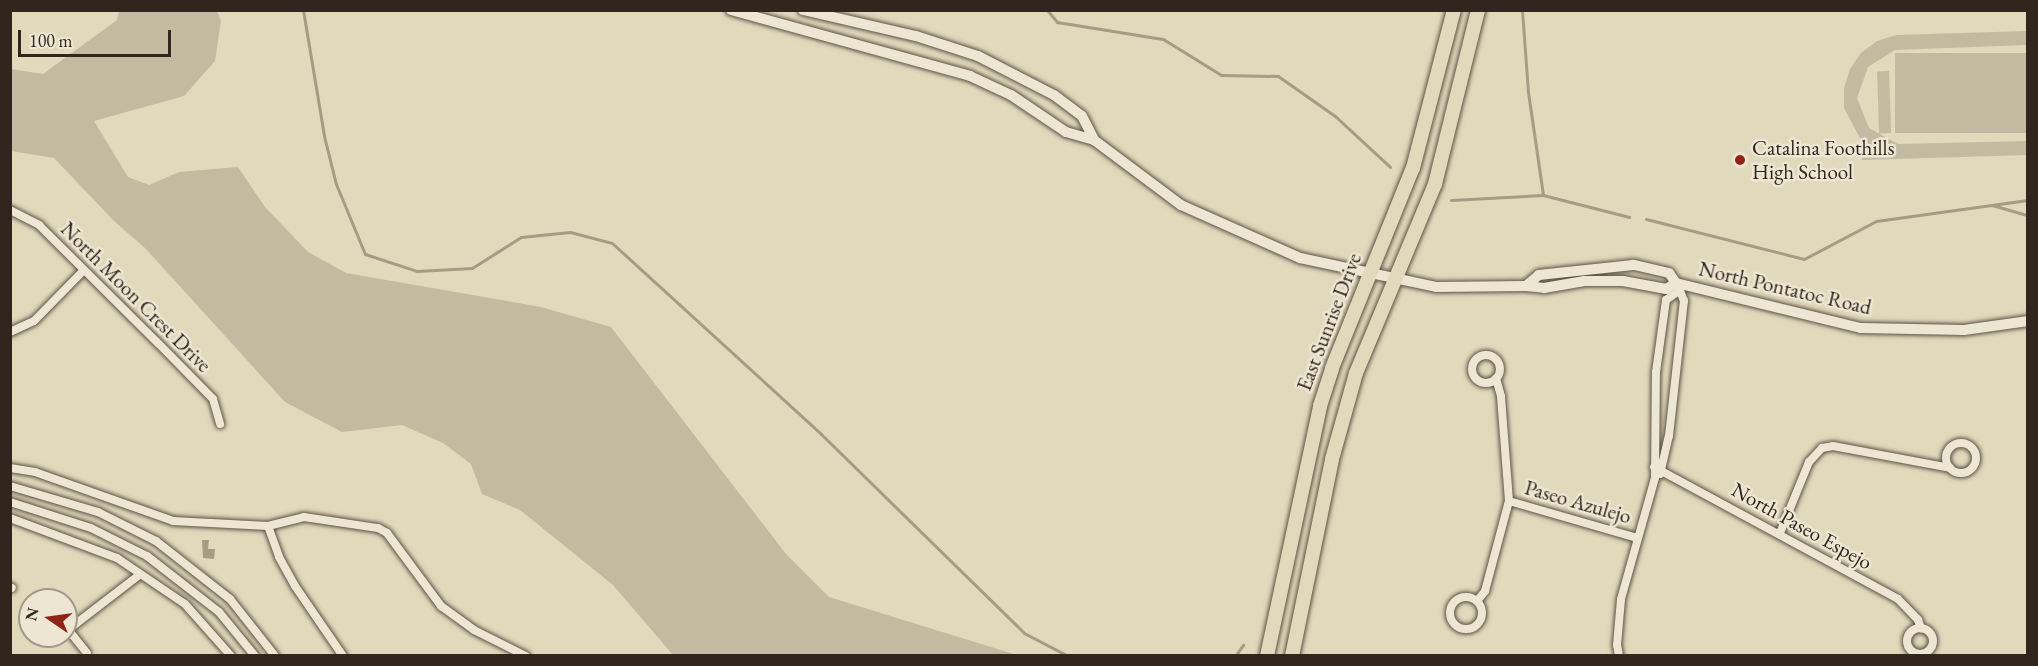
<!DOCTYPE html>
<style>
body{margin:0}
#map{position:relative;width:2038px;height:666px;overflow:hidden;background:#e1d9bc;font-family:"EB Garamond",serif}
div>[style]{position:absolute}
.green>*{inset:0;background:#c3bba1;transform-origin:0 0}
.water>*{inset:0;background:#a59c86}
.stream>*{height:3px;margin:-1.5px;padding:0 1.5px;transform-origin:1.5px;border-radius:1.5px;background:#a59c86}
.roads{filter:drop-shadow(0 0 2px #5d5345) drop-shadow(0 0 2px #5d5345)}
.minor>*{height:8px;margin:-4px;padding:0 4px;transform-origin:4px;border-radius:4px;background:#ece6d3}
.minor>.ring{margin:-4px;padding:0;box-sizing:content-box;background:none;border:8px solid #ece6d3;border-radius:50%}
.tertiary>*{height:10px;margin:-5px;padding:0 5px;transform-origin:5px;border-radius:5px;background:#ece6d3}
.primary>*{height:14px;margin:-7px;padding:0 7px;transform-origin:7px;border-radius:7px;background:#e1d9bc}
.dots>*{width:16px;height:16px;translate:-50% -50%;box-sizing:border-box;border:3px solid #ece6d3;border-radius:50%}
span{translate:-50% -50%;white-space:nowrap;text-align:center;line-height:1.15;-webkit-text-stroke:5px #ece6d3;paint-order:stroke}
.poi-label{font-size:21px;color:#31261d}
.left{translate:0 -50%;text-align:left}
.street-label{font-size:21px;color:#31261d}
.frame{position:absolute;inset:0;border:12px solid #31261d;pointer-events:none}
.north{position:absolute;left:18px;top:588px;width:60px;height:60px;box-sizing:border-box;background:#ece6d3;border:2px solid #a1998a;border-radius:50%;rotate:283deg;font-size:16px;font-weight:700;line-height:24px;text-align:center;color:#31261d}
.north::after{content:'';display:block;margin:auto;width:21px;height:27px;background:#8f2418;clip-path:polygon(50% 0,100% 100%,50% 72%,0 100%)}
.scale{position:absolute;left:18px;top:30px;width:153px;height:27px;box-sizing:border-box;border:3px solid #31261d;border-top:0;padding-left:8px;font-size:18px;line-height:21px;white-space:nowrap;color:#31261d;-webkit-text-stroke:4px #ece6d3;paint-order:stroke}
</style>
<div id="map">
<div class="green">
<div style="clip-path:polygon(119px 11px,217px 11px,221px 21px,215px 61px,184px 96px,94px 121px,128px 177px,149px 185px,179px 172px,238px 167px,265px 207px,308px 252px,346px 273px,541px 307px,611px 327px,786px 554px,829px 597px,1017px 655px,673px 655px,613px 585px,520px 510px,482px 494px,471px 464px,443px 443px,402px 425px,342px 432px,285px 402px,145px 248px,114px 221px,54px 158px,11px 151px,11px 69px,43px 74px,117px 20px)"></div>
<div style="clip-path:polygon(2027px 31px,2027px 45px,1895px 50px,1868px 67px,1857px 98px,1869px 128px,1898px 144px,2027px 141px,2027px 155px,1862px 160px,1861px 140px,1844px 108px,1844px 88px,1850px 69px,1861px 53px,1877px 41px,1896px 35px)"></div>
<div style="left:2027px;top:53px;width:80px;height:132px;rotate:90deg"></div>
<div style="left:1889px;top:71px;width:62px;height:12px;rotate:88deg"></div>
</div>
<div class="water">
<div style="clip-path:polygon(202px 540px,209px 540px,208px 549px,215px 549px,214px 559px,203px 558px)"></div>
</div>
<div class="stream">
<div style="left:47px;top:10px;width:9px"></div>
<div style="left:303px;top:10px;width:128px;rotate:80.5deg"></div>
<div style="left:324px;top:136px;width:49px;rotate:76deg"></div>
<div style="left:336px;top:184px;width:76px;rotate:67.5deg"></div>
<div style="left:365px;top:254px;width:55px;rotate:18.1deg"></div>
<div style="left:417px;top:271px;width:55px;rotate:-3.1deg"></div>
<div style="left:472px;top:268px;width:58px;rotate:-32.3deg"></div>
<div style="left:521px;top:237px;width:49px;rotate:-5.8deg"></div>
<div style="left:570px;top:232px;width:43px;rotate:14.7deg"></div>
<div style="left:612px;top:243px;width:283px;rotate:42.4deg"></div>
<div style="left:821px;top:434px;width:284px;rotate:44.4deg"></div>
<div style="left:1024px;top:633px;width:50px;rotate:27.6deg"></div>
<div style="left:1047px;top:10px;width:16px;rotate:50deg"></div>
<div style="left:1057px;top:22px;width:107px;rotate:9.1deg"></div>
<div style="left:1163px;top:39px;width:68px;rotate:31.8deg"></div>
<div style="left:1221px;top:75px;width:57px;rotate:1deg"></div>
<div style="left:1278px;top:76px;width:70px;rotate:35.1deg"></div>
<div style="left:1335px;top:116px;width:75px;rotate:42.8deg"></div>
<div style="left:1522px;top:10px;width:82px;rotate:85.8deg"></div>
<div style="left:1528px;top:92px;width:104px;rotate:81.7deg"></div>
<div style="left:1451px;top:200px;width:92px;rotate:-3.1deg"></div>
<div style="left:1543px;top:195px;width:89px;rotate:14.3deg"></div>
<div style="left:1992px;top:205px;width:37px;rotate:16deg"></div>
<div style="left:1646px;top:219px;width:163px;rotate:14.2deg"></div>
<div style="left:1804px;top:259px;width:81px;rotate:-27.8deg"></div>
<div style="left:1876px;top:221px;width:153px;rotate:-7.9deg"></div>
<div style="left:1235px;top:656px;width:14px;rotate:-54deg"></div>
</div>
<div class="roads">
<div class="minor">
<div style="left:10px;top:210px;width:33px;rotate:27deg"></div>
<div style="left:39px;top:225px;width:169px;rotate:44.8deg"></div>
<div style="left:159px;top:344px;width:77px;rotate:45.5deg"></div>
<div style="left:213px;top:399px;width:26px;rotate:74deg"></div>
<div style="left:10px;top:332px;width:26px;rotate:-25deg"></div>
<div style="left:34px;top:321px;width:69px;rotate:-45.6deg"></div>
<div class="ring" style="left:1472px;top:355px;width:20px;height:20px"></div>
<div class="ring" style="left:1946px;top:443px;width:22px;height:22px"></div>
<div style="left:1654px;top:467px;width:277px;rotate:28.4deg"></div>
<div style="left:1898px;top:599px;width:29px;rotate:46deg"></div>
<div style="left:1918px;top:620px;width:9px;rotate:69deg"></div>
<div style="left:10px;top:468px;width:25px;rotate:9deg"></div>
<div style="left:35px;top:472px;width:146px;rotate:19.5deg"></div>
<div style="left:173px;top:521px;width:95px;rotate:3deg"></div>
<div style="left:268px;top:526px;width:37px;rotate:-14deg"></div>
<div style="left:304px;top:517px;width:75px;rotate:8.5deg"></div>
<div style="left:378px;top:528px;width:10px;rotate:29deg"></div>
<div style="left:387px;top:533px;width:91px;rotate:53.5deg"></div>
<div style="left:441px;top:606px;width:41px;rotate:36deg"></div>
<div style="left:474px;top:630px;width:58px;rotate:26.6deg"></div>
<div style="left:1660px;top:474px;width:39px;rotate:-77deg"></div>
<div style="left:1669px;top:436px;width:136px;rotate:-83.7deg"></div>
<div style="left:1684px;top:301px;width:14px;rotate:-111deg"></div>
<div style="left:10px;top:486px;width:92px;rotate:16.5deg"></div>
<div style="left:98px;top:512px;width:65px;rotate:26.6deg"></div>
<div style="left:156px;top:541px;width:94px;rotate:38.1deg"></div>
<div style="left:230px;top:599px;width:73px;rotate:51.7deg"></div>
<div style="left:1509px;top:501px;width:133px;rotate:16.1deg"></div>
<div style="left:10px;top:502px;width:85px;rotate:17.8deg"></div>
<div style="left:91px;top:528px;width:63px;rotate:26.6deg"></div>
<div style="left:147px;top:556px;width:91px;rotate:37.9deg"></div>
<div style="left:219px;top:612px;width:57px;rotate:50.7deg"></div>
<div style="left:10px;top:518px;width:114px;rotate:20.5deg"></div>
<div style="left:117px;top:558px;width:82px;rotate:34.1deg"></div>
<div style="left:185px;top:604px;width:69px;rotate:48.5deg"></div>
<div style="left:268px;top:526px;width:33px;rotate:70deg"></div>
<div style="left:279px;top:557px;width:33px;rotate:61deg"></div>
<div style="left:295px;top:586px;width:85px;rotate:55.6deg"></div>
<div style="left:1780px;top:533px;width:77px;rotate:-67.8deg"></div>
<div style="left:1809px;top:462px;width:19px;rotate:-47deg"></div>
<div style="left:1822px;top:448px;width:11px;rotate:-10deg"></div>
<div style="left:1833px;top:446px;width:119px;rotate:10.6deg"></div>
<div style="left:10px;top:587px;width:2px;rotate:27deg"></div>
<div class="ring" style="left:1450px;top:597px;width:24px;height:24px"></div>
<div style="left:1477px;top:601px;width:13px;rotate:-51deg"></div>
<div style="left:1485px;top:591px;width:93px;rotate:-75.1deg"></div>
<div style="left:1509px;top:501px;width:105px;rotate:-94.4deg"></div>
<div style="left:1501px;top:396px;width:18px;rotate:-106deg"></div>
<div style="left:66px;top:627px;width:33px;rotate:51deg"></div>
<div class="ring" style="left:1907px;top:628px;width:18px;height:18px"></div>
<div style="left:69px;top:629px;width:88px;rotate:-37.6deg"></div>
<div style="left:1619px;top:656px;width:11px;rotate:-100deg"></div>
<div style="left:1617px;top:645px;width:46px;rotate:-85deg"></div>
<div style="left:1621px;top:599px;width:126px;rotate:-74.3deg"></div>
<div style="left:1655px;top:478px;width:106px;rotate:-89.5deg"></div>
<div style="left:1656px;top:372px;width:73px;rotate:-82.1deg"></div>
<div style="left:1666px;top:300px;width:16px;rotate:-35deg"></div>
</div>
<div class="tertiary">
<div style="left:731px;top:10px;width:248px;rotate:15.4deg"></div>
<div style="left:970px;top:76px;width:45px;rotate:24.9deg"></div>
<div style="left:1011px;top:95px;width:66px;rotate:33.9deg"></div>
<div style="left:1066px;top:132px;width:29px;rotate:16deg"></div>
<div style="left:1094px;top:140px;width:109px;rotate:36.8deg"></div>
<div style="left:1181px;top:205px;width:130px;rotate:24deg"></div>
<div style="left:1300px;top:258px;width:139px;rotate:12deg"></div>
<div style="left:1436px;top:287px;width:90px;rotate:-0.6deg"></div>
<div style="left:803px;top:10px;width:116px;rotate:13deg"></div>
<div style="left:916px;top:36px;width:65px;rotate:17.9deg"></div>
<div style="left:978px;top:56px;width:85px;rotate:27.2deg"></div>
<div style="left:1054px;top:95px;width:35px;rotate:37deg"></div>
<div style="left:1082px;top:116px;width:27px;rotate:63deg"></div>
<div style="left:1676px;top:283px;width:12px;rotate:-125deg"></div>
<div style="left:1669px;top:273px;width:37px;rotate:-167deg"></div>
<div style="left:1633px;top:265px;width:95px;rotate:173.9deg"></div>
<div style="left:1539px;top:275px;width:17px;rotate:140deg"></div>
<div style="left:1526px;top:286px;width:18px;rotate:6deg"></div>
<div style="left:1544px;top:288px;width:41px;rotate:-9.9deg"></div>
<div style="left:1584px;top:281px;width:39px"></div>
<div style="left:1623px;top:281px;width:44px;rotate:10.5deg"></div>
<div style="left:1666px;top:289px;width:12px;rotate:-31deg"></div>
<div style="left:1676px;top:283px;width:190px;rotate:13.7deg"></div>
<div style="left:1861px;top:328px;width:103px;rotate:1.1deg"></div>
<div style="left:1964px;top:330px;width:65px;rotate:-8deg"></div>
</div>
<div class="primary">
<div style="left:1267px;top:656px;width:256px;rotate:-78deg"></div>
<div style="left:1320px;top:406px;width:40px;rotate:-72deg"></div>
<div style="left:1332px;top:368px;width:216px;rotate:-68deg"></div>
<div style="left:1413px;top:168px;width:163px;rotate:-75.5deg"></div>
<div style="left:1292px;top:656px;width:201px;rotate:-78.5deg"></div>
<div style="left:1332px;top:459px;width:89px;rotate:-74.4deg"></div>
<div style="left:1356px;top:373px;width:205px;rotate:-67.3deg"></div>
<div style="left:1435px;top:184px;width:179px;rotate:-76.1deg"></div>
</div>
</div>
<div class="dots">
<div style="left:1740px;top:160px;background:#8f2418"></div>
</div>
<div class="poi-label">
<span class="left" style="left:1752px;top:160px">Catalina Foothills<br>High School</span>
</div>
<div class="street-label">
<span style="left:1785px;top:288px;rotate:13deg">North Pontatoc Road</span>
<span style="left:136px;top:297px;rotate:45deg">North Moon Crest Drive</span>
<span style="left:1329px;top:322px;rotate:-69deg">East Sunrise Drive</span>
<span style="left:1578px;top:502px;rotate:16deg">Paseo Azulejo</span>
<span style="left:1802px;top:526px;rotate:29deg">North Paseo Espejo</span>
</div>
<div class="frame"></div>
<div class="north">N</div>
<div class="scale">100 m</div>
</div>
